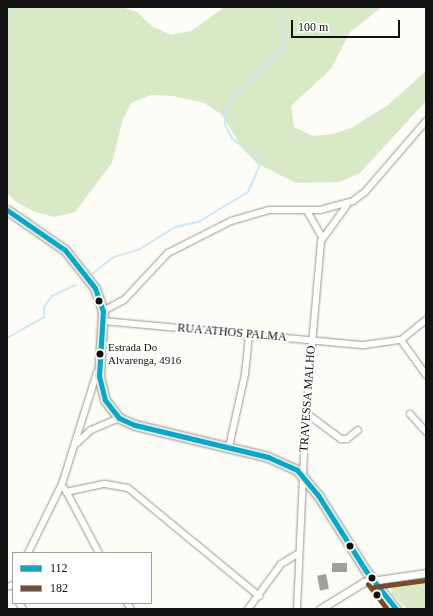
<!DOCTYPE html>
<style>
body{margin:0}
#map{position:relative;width:433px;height:616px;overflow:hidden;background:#fdfcf7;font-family:Georgia,serif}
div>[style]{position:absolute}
.forest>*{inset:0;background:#d8eac5}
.stream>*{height:2px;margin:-1px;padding:0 1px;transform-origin:1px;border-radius:1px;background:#cde8f7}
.building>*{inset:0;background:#a19f9c;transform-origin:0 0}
.roads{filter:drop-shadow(0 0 1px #979795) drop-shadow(0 0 1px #979795)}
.minor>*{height:6px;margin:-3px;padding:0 3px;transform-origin:3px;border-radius:3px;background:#fffffe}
.tertiary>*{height:7px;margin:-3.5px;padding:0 3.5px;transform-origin:3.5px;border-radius:3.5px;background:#fffffe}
.primary>*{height:9px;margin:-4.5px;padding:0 4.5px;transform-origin:4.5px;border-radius:4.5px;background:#ede9dc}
.bus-1>*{height:5px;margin:-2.5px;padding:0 2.5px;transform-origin:2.5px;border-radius:2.5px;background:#00a9ce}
.bus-2>*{height:5px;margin:-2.5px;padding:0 2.5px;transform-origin:2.5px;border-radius:2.5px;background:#7a4b2a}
.dots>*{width:11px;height:11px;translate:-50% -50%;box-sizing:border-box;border:2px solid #fff;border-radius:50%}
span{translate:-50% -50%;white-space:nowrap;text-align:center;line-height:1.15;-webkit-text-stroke:4px #fff;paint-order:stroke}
.bus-label{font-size:11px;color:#111}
.left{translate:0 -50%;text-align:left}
.street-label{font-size:12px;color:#111}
.frame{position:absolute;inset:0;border:8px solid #111;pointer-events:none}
.legend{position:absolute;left:12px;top:552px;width:140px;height:52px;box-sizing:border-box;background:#fff;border:1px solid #a0a0a0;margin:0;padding:5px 7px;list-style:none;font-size:12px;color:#111}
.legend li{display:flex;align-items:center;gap:8px;height:20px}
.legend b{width:20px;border:1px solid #a0a0a0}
.scale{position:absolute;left:291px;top:20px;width:109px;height:18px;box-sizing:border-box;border:2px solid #111;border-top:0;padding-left:5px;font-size:12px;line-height:14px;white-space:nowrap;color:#111;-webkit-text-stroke:3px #fff;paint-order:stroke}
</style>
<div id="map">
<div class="forest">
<div style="clip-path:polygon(121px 7px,137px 12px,153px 27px,171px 35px,191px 31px,225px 7px,382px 7px,350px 32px,331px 69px,291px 106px,294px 127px,313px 136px,333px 134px,353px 127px,388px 105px,426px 71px,426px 101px,359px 174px,339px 182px,296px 183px,258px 164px,243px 149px,221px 114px,204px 103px,173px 96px,151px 95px,131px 103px,122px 122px,112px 163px,75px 212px,55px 217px,35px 212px,16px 202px,7px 193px,7px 8px)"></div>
<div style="clip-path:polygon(426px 580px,426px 609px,407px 609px,392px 594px,391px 588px,396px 584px)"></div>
</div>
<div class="stream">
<div style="left:92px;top:274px;width:28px;rotate:-38deg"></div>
<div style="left:114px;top:257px;width:27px;rotate:-17deg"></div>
<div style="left:140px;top:249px;width:41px;rotate:-32.2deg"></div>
<div style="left:175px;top:227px;width:26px;rotate:-13deg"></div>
<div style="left:200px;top:221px;width:56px;rotate:-31.1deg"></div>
<div style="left:248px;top:192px;width:34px;rotate:-66deg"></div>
<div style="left:262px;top:161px;width:38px;rotate:-143deg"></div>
<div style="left:232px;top:138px;width:15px;rotate:-118deg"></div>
<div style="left:225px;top:125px;width:17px;rotate:-90deg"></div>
<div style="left:225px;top:108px;width:79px;rotate:-46deg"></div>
<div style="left:280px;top:51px;width:11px;rotate:-68deg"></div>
<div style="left:284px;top:41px;width:19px;rotate:-108deg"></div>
<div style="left:278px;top:23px;width:17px;rotate:-69deg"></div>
<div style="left:7px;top:338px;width:43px;rotate:-29.6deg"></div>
<div style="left:44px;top:317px;width:10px;rotate:-90deg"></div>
<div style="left:44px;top:307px;width:14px;rotate:-54deg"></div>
<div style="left:52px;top:296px;width:26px;rotate:-25deg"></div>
</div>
<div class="building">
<div style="left:332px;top:563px;width:15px;height:9px"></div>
<div style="left:326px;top:574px;width:15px;height:9px;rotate:79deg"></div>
</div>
<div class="roads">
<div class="minor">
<div style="left:307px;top:211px;width:30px;rotate:60deg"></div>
<div style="left:103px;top:311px;width:24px;rotate:-28deg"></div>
<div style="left:124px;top:300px;width:64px;rotate:-46.9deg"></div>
<div style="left:168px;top:253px;width:71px;rotate:-26.9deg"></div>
<div style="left:231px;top:221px;width:40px;rotate:-16deg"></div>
<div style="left:269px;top:210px;width:51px"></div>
<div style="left:320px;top:210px;width:34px;rotate:-15deg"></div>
<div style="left:353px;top:201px;width:15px;rotate:-37deg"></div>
<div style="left:365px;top:192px;width:94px;rotate:-49.3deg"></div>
<div style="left:103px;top:321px;width:262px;rotate:5.3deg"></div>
<div style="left:364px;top:345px;width:37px;rotate:-8deg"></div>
<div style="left:401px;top:340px;width:32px;rotate:-39deg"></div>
<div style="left:401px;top:340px;width:43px;rotate:54.5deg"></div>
<div style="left:306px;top:413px;width:44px;rotate:36.6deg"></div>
<div style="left:341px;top:439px;width:6px"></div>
<div style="left:347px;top:439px;width:14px;rotate:-39deg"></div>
<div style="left:410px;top:414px;width:24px;rotate:48deg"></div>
<div style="left:77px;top:443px;width:19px;rotate:-43deg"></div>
<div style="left:91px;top:430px;width:30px;rotate:-23deg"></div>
<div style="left:229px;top:447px;width:75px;rotate:-77.6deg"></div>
<div style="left:245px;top:374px;width:39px;rotate:-84deg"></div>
<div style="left:65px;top:489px;width:72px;rotate:62deg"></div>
<div style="left:66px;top:492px;width:40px;rotate:-12deg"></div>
<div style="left:105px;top:484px;width:23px;rotate:10deg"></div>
<div style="left:128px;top:488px;width:170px;rotate:39.5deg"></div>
<div style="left:28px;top:553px;width:77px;rotate:-63.8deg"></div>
<div style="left:62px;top:484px;width:117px;rotate:-72.6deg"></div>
<div style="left:7px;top:587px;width:6px;rotate:-18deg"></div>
<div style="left:19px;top:603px;width:7px;rotate:56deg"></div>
<div style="left:127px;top:603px;width:7px;rotate:56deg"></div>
<div style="left:248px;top:609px;width:56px;rotate:-53.7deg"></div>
<div style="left:281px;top:564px;width:21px;rotate:-31deg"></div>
<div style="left:297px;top:609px;width:196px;rotate:-87.4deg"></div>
<div style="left:306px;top:413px;width:173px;rotate:-85deg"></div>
<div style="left:321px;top:241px;width:44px;rotate:-54.2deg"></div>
</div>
<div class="tertiary">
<div style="left:320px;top:609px;width:52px;rotate:-31.5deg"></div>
<div style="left:364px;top:582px;width:63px;rotate:-8.3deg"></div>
</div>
<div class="primary">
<div style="left:7px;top:210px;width:70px;rotate:34.6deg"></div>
<div style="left:65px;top:250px;width:48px;rotate:51.7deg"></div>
<div style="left:95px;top:288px;width:24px;rotate:71deg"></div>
<div style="left:103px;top:311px;width:65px;rotate:93.5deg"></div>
<div style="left:99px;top:376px;width:25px;rotate:76deg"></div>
<div style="left:105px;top:400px;width:23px;rotate:52deg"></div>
<div style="left:119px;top:418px;width:17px;rotate:24deg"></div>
<div style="left:135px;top:425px;width:137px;rotate:13.5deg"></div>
<div style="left:268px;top:457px;width:32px;rotate:24deg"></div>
<div style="left:297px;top:470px;width:33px;rotate:50deg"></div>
<div style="left:318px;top:495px;width:90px;rotate:57.7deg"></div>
<div style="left:366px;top:571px;width:48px;rotate:51.7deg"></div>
</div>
</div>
<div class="bus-1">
<div style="left:7px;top:210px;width:70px;rotate:34.6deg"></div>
<div style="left:65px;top:250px;width:48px;rotate:51.7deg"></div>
<div style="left:95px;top:288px;width:24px;rotate:71deg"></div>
<div style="left:103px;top:311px;width:65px;rotate:93.5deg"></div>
<div style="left:99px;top:376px;width:25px;rotate:76deg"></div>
<div style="left:105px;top:400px;width:23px;rotate:52deg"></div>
<div style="left:119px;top:418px;width:17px;rotate:24deg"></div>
<div style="left:135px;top:425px;width:137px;rotate:13.5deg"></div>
<div style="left:268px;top:457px;width:32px;rotate:24deg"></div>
<div style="left:297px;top:470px;width:33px;rotate:50deg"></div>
<div style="left:318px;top:495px;width:90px;rotate:57.7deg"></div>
<div style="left:366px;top:571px;width:48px;rotate:51.7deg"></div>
</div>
<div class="bus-2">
<div style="left:368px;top:584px;width:31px;rotate:53deg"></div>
<div style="left:374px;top:587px;width:52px;rotate:-7.7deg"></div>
</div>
<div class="dots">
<div style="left:99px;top:301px;background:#111"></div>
<div style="left:100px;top:354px;background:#111"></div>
<div style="left:350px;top:546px;background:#111"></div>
<div style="left:372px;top:578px;background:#111"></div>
<div style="left:377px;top:595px;background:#111"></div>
</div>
<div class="bus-label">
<span class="left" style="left:108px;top:354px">Estrada Do<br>Alvarenga, 4916</span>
</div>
<div class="street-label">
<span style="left:232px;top:333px;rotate:5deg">RUA ATHOS PALMA</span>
<span style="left:308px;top:399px;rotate:-86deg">TRAVESSA MALHO</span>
</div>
<div class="frame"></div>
<ul class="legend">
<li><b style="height:5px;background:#00a9ce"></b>112</li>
<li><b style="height:5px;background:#7a4b2a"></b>182</li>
</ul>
<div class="scale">100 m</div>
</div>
